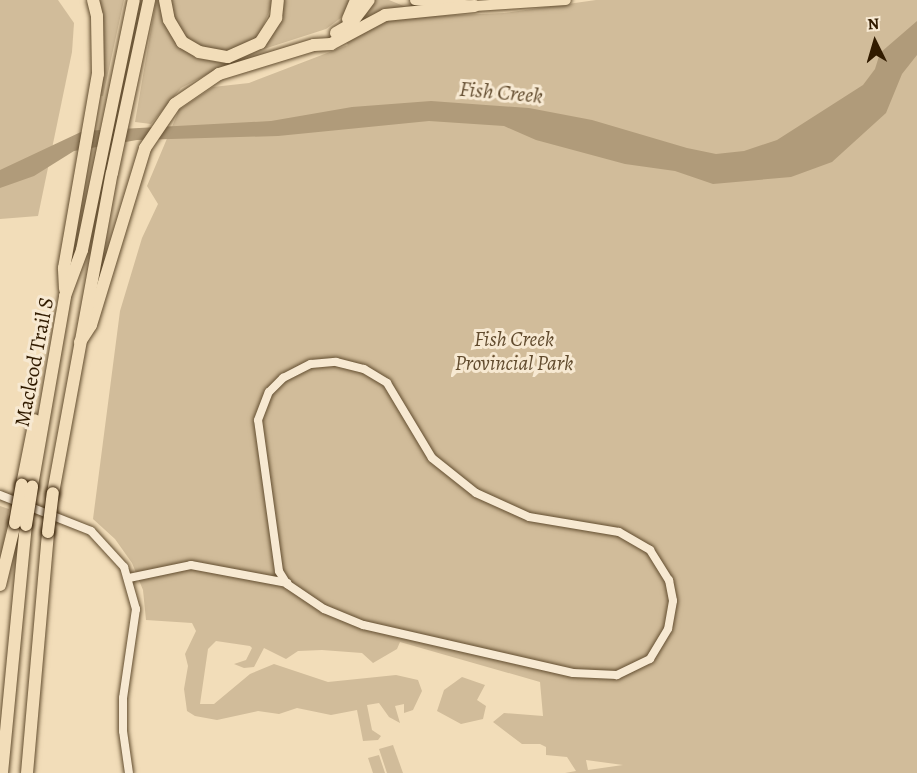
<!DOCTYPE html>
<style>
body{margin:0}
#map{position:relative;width:917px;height:773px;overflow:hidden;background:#f2ddb9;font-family:Alegreya,serif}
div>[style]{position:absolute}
.green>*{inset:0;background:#d1bc9a}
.water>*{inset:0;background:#b09b7a}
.roads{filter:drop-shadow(0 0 2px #614c2e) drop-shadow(0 0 2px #614c2e)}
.minor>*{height:8px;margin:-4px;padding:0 4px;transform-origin:4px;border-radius:4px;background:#f7e9d2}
.major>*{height:10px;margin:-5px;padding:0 5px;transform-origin:5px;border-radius:5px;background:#f2ddb9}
.highway>*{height:12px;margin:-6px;padding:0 6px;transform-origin:6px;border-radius:6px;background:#f2ddb9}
.bridges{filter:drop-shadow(0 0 2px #311b00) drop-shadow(0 0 2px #311b00)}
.highway-bridge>*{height:12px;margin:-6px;padding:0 6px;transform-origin:6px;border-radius:6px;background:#f2ddb9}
span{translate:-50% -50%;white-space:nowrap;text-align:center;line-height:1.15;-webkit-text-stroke:6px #f7e9d2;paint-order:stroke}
.park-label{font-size:21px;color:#614b2e;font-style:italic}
.street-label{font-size:21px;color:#311b00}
.water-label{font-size:22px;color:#644e31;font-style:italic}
.north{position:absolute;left:845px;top:12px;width:60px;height:60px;-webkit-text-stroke:4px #f7e9d2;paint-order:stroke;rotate:355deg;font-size:16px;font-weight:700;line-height:24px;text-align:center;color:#311b00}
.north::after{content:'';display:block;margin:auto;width:21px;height:27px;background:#311b00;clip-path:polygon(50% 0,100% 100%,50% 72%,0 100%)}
</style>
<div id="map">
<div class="green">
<div style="clip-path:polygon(0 0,58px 0,74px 23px,72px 52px,38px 216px,0 219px)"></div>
<div style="clip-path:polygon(97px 0,124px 0,103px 96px,99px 96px)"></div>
<div style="clip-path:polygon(156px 0,161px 0,165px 25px,179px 46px,197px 58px,227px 64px,181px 88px,151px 124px,135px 122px)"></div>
<div style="clip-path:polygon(168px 0,272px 0,272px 5px,258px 38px,226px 53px,192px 45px,177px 29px)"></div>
<div style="clip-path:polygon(280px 0,350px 0,342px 17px,326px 29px,264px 49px,262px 46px,274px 33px)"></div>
<div style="clip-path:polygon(372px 0,389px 0,406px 7px,363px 21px)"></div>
<div style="clip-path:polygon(evenodd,596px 0,917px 0,917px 773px,565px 773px,576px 771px,567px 757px,546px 755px,546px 747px,540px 744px,522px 744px,493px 722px,504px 713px,543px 716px,540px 682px,400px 642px,397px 649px,373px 663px,362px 653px,322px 650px,298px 651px,286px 659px,264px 648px,254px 667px,244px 668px,234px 664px,246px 660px,252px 648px,250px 646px,216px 641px,208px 649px,200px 704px,214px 704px,250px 674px,274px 664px,328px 682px,396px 675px,418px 680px,422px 691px,413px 710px,404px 713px,404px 704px,395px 706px,400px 723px,389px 717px,379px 703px,367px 705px,372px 730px,381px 736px,378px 740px,363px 741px,357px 710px,331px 715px,297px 708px,279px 714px,258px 711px,217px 720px,195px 716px,187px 711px,184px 689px,188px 666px,185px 654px,196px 631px,192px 623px,146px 620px,143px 590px,132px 563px,115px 539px,93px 519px,120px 311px,142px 238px,158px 204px,147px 186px,179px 110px,213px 87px,249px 83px,348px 45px,346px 42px,388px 18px,504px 13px,596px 0,586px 760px,623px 765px,588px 770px,586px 760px)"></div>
<div style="clip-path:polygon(0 506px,9px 509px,0 568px)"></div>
<div style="clip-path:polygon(462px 677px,485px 685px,477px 700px,486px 706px,483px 719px,461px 724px,437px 711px,444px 690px)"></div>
<div style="clip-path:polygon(393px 745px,403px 773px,387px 773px,379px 749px)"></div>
<div style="clip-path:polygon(379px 755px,385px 773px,373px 773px,368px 758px)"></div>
</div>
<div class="water">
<div style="clip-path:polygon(917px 21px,917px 55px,902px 74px,886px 113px,832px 162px,791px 177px,713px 184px,675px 171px,625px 164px,536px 140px,504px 126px,429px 121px,278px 136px,137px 140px,74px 151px,34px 176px,0 188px,0 170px,83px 131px,271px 121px,352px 107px,431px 101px,529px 108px,592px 120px,687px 148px,716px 154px,744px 151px,777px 140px,863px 85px,875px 69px,880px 53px)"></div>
</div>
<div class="roads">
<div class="minor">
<div style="left:336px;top:362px;width:29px;rotate:14deg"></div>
<div style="left:364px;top:369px;width:27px;rotate:31deg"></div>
<div style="left:387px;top:383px;width:87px;rotate:59deg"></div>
<div style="left:432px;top:458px;width:56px;rotate:38.5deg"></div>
<div style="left:476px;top:493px;width:58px;rotate:24.4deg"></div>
<div style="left:529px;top:517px;width:91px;rotate:9.5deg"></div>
<div style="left:619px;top:532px;width:36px;rotate:30deg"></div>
<div style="left:650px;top:550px;width:36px;rotate:58deg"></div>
<div style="left:669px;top:580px;width:21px;rotate:79deg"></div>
<div style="left:673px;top:601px;width:28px;rotate:100deg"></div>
<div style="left:668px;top:629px;width:35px;rotate:121deg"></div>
<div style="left:650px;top:659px;width:37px;rotate:154deg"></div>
<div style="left:617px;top:675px;width:44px;rotate:-177.4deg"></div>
<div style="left:573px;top:673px;width:215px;rotate:-167.1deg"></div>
<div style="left:363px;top:625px;width:42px;rotate:-157.7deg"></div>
<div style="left:324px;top:609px;width:45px;rotate:-146deg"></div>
<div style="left:287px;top:584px;width:15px;rotate:-122deg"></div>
<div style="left:279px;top:571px;width:152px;rotate:-97.9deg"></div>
<div style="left:258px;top:420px;width:30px;rotate:-69deg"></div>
<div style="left:269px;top:392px;width:20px;rotate:-45deg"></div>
<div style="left:283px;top:378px;width:31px;rotate:-27deg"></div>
<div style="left:311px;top:364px;width:25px;rotate:-5deg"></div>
<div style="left:0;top:495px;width:98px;rotate:21.6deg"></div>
<div style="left:91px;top:531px;width:49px;rotate:47.5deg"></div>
<div style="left:124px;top:567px;width:44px;rotate:74.1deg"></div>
<div style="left:136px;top:609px;width:90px;rotate:98.3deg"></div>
<div style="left:123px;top:698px;width:33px;rotate:90deg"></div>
<div style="left:123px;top:731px;width:42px;rotate:81.9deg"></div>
<div style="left:129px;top:578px;width:63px;rotate:-11.8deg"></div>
<div style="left:191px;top:565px;width:98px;rotate:10.6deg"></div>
</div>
<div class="major">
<div style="left:415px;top:0;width:60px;rotate:5.7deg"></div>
<div style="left:475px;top:6px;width:91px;rotate:-3.8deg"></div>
</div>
<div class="highway">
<div style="left:165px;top:0;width:20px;rotate:79deg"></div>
<div style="left:169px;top:20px;width:26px;rotate:59deg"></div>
<div style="left:182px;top:42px;width:20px;rotate:30deg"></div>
<div style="left:199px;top:52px;width:29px;rotate:10deg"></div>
<div style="left:228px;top:57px;width:35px;rotate:-24deg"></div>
<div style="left:260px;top:43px;width:30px;rotate:-57deg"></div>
<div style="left:276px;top:18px;width:18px;rotate:-84deg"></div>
<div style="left:348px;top:19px;width:21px;rotate:-67deg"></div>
<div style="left:336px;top:33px;width:16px;rotate:-30deg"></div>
<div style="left:350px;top:25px;width:31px;rotate:-53deg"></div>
<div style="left:65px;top:289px;width:21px;rotate:-93deg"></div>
<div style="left:64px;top:268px;width:197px;rotate:-80.1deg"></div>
<div style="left:98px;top:74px;width:58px;rotate:-91deg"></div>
<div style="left:97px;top:16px;width:16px;rotate:-104deg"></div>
<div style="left:80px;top:342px;width:20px;rotate:-57deg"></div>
<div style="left:91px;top:325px;width:185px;rotate:-73deg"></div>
<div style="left:145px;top:148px;width:53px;rotate:-55.7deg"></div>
<div style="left:175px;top:104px;width:53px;rotate:-34.3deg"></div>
<div style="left:219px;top:74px;width:99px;rotate:-17deg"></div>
<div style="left:314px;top:45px;width:17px;rotate:-3deg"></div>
<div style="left:331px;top:44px;width:61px;rotate:-28.2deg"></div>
<div style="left:385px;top:15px;width:90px;rotate:-5.7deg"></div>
<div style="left:22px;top:485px;width:66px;rotate:-78.7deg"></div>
<div style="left:32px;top:486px;width:193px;rotate:-80.1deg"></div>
<div style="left:65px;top:296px;width:49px;rotate:-69.7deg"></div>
<div style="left:82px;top:250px;width:255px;rotate:-78.3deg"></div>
<div style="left:53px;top:493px;width:325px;rotate:-79.6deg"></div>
<div style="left:112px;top:173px;width:177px;rotate:-77.9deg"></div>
<div style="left:0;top:585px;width:64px;rotate:-76.4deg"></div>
<div style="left:2px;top:773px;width:249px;rotate:-84.5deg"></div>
<div style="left:27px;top:773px;width:242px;rotate:-85deg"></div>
</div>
</div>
<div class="bridges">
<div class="highway-bridge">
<div style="left:15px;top:523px;width:39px;rotate:-80deg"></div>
<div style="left:26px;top:525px;width:39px;rotate:-81deg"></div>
<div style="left:48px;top:532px;width:39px;rotate:-83deg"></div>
</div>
</div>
<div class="park-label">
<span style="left:514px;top:351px">Fish Creek<br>Provincial Park</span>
</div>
<div class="street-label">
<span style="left:34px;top:362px;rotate:-79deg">Macleod Trail S</span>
</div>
<div class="water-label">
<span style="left:501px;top:93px;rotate:5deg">Fish Creek</span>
</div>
<div class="north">N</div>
</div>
